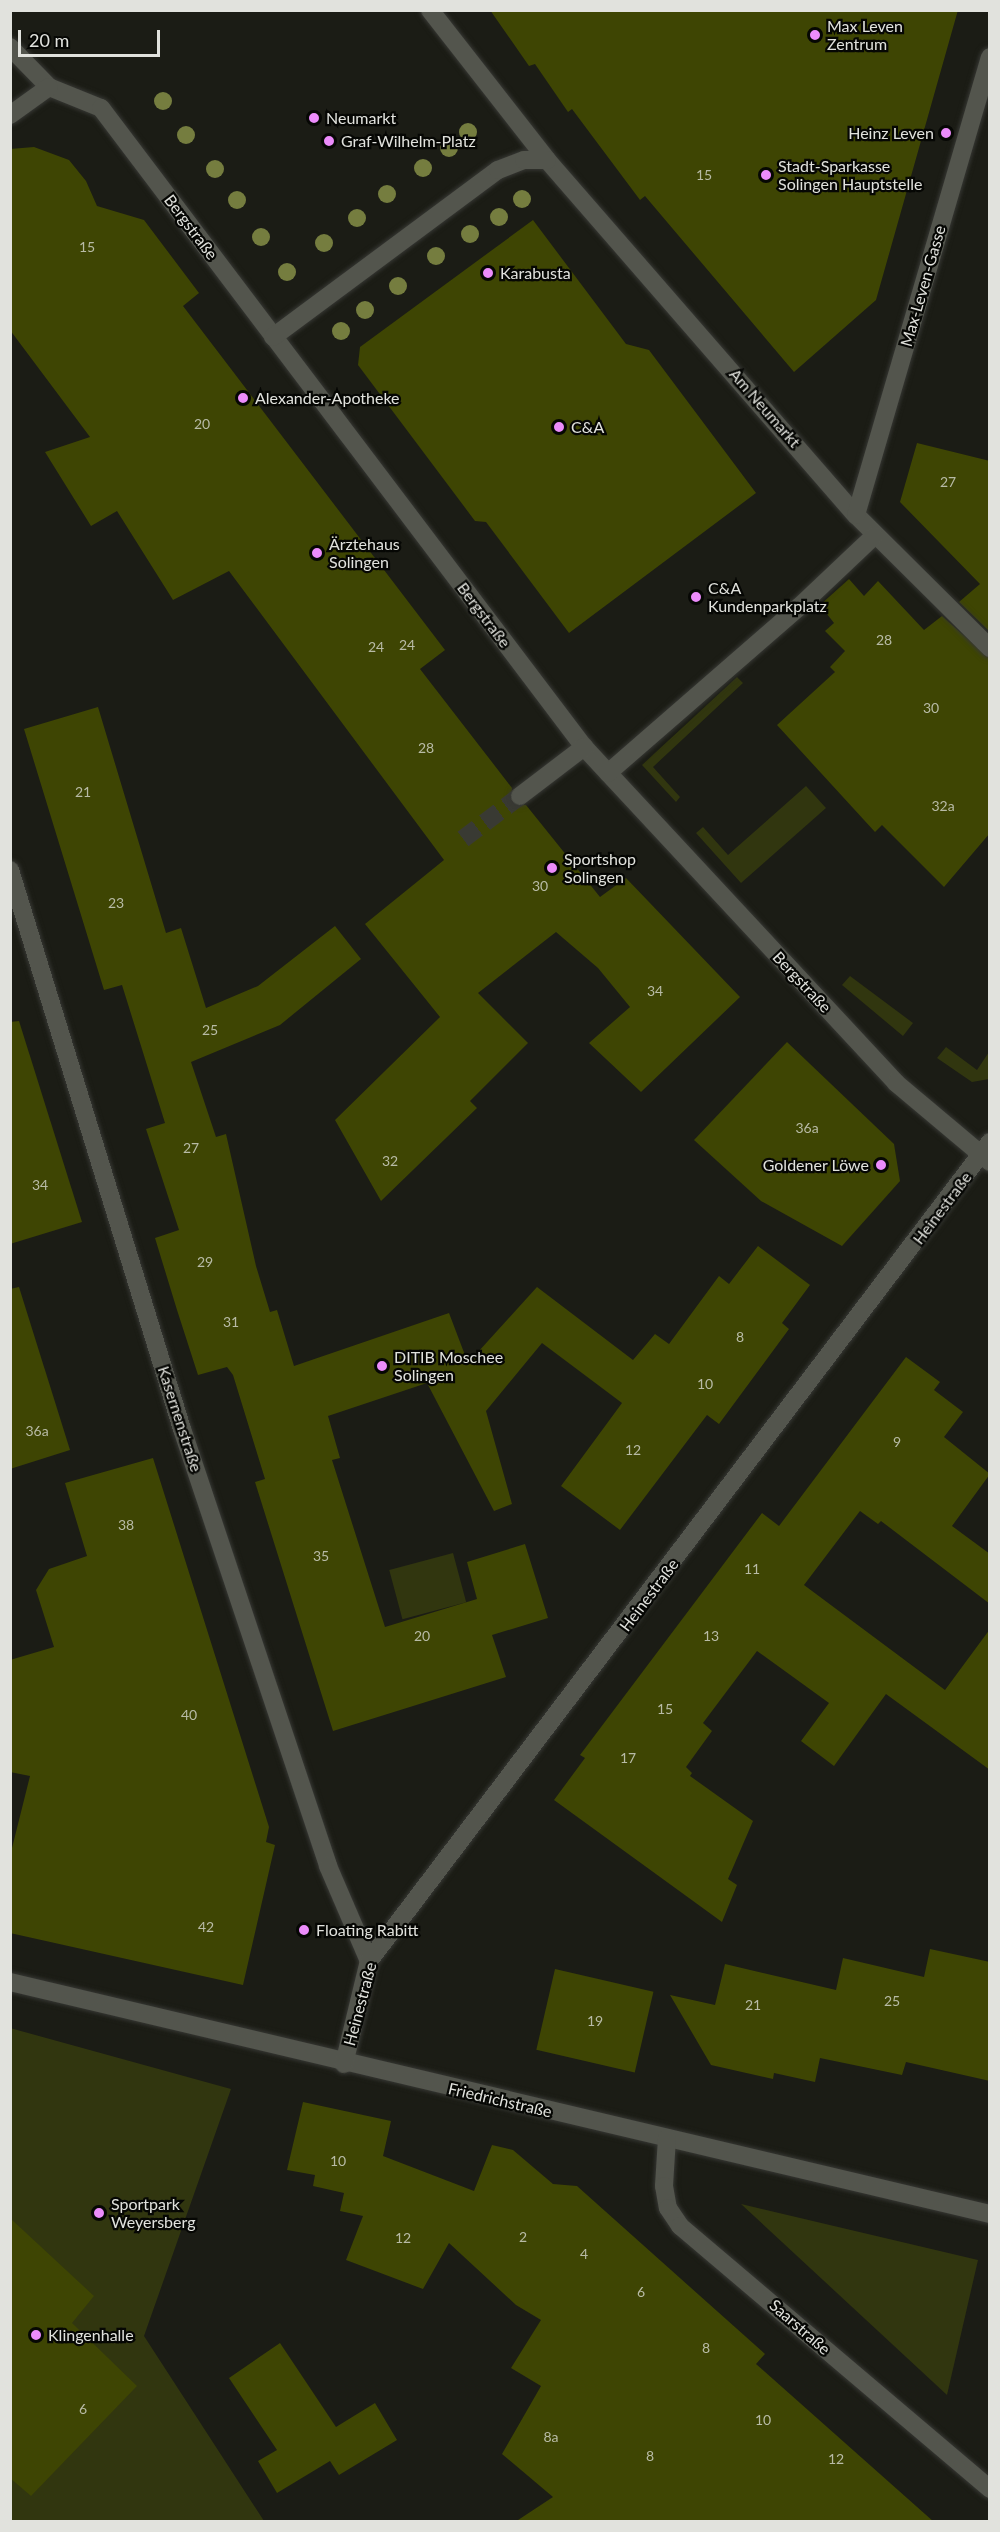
<!DOCTYPE html>
<meta charset="utf-8">
<style>
body{margin:0}
#map{position:relative;width:1000px;height:2532px;overflow:hidden;background:#1b1c15;font-family:Lato,sans-serif}
div>[style]{position:absolute}
.green>*{inset:0;background:#31360f;transform-origin:0 0}
.building>*{inset:0;background:#3e4503;transform-origin:0 0}
.minor-tunnel>*{height:18px;margin-top:-9px;transform-origin:0;background:repeating-linear-gradient(90deg,#393a33 0 18px,transparent 0 27px)}
.roads{filter:drop-shadow(0 0 2px #363733) drop-shadow(0 0 2px #363733)}
.minor>*{height:18px;margin:-9px;padding:0 9px;transform-origin:9px;border-radius:9px;background:#53554d}
.trees>*{width:18px;height:18px;margin:-9px;border-radius:50%;background:#757d3f}
.dots>*{width:16px;height:16px;translate:-50% -50%;box-sizing:border-box;border:3px solid #060704;border-radius:50%}
span{translate:-50% -50%;white-space:nowrap;text-align:center;line-height:1.15;-webkit-text-stroke:4.5px #060704;paint-order:stroke}
.number-label{font-size:14px;color:#b8bba6}
.number-label span{-webkit-text-stroke-width:0}
.poi-label{font-size:16px;color:#e1e2dd}
.left{translate:0 -50%;text-align:left}
.right{translate:-100% -50%;text-align:right}
.street-label{font-size:16px;color:#e1e2dd}
.frame{position:absolute;inset:0;border:12px solid #e1e2dd;pointer-events:none}
.scale{position:absolute;left:18px;top:30px;width:142px;height:27px;box-sizing:border-box;border:3px solid #e1e2dd;border-top:0;padding-left:8px;font-size:18px;line-height:21px;white-space:nowrap;color:#e1e2dd;-webkit-text-stroke:4px #060704;paint-order:stroke}
</style>
<div id="map">
<div class="green">
<div style="clip-path:polygon(737px 677px,743px 683px,653px 767px,680px 797px,676px 802px,642px 765px)"></div>
<div style="clip-path:polygon(806px 786px,826px 808px,741px 883px,696px 833px,703px 827px,728px 855px)"></div>
<div style="clip-path:polygon(850px 976px,913px 1023px,903px 1036px,842px 985px)"></div>
<div style="clip-path:polygon(946px 1047px,977px 1070px,989px 1052px,989px 1079px,972px 1082px,937px 1058px)"></div>
<div style="left:453px;top:1553px;width:51px;height:66px;rotate:75deg"></div>
<div style="clip-path:polygon(10px 2028px,231px 2089px,144px 2336px,264px 2521px,11px 2521px)"></div>
<div style="clip-path:polygon(741px 2204px,978px 2260px,947px 2395px)"></div>
</div>
<div class="building">
<div style="clip-path:polygon(490px 10px,958px 10px,876px 300px,794px 372px,645px 196px,640px 200px,572px 109px,568px 112px,535px 64px,529px 66px)"></div>
<div style="clip-path:polygon(34px 147px,69px 160px,86px 181px,97px 206px,144px 220px,199px 293px,183px 306px,445px 650px,420px 669px,512px 788px,511px 803px,526px 805px,600px 897px,626px 878px,740px 997px,641px 1092px,589px 1043px,630px 1007px,598px 968px,556px 932px,478px 993px,528px 1043px,470px 1101px,477px 1108px,381px 1201px,335px 1120px,440px 1017px,365px 924px,444px 860px,229px 571px,173px 600px,117px 511px,91px 526px,45px 452px,90px 437px,10px 330px,10px 149px)"></div>
<div style="clip-path:polygon(533px 220px,626px 344px,649px 350px,756px 493px,569px 633px,486px 522px,475px 521px,358px 365px,360px 347px)"></div>
<div style="clip-path:polygon(917px 443px,990px 461px,990px 632px,959px 602px,980px 584px,900px 502px)"></div>
<div style="clip-path:polygon(849px 579px,864px 596px,878px 581px,924px 630px,942px 616px,990px 659px,990px 833px,944px 887px,882px 825px,875px 832px,777px 725px,835px 672px,830px 667px,845px 651px,825px 631px,834px 623px,820px 605px)"></div>
<div style="clip-path:polygon(98px 707px,166px 933px,181px 928px,206px 1008px,258px 986px,335px 926px,361px 959px,280px 1025px,191px 1062px,216px 1137px,226px 1134px,256px 1266px,270px 1312px,277px 1310px,294px 1366px,449px 1313px,468px 1363px,537px 1287px,633px 1360px,655px 1334px,669px 1344px,719px 1276px,729px 1284px,758px 1246px,810px 1285px,782px 1323px,789px 1329px,719px 1424px,707px 1415px,620px 1530px,561px 1486px,622px 1403px,542px 1343px,486px 1411px,512px 1504px,494px 1511px,427px 1383px,328px 1416px,340px 1458px,332px 1460px,385px 1627px,477px 1599px,467px 1562px,525px 1544px,548px 1618px,492px 1635px,506px 1677px,333px 1731px,255px 1482px,265px 1479px,233px 1375px,227px 1367px,198px 1375px,177px 1310px,155px 1238px,179px 1230px,146px 1129px,165px 1123px,122px 985px,104px 990px,24px 729px)"></div>
<div style="clip-path:polygon(19px 1021px,82px 1222px,10px 1244px,10px 1022px)"></div>
<div style="clip-path:polygon(787px 1042px,894px 1144px,900px 1181px,842px 1246px,761px 1201px,694px 1140px)"></div>
<div style="clip-path:polygon(19px 1287px,70px 1450px,10px 1469px,10px 1289px)"></div>
<div style="clip-path:polygon(906px 1357px,940px 1382px,934px 1390px,963px 1412px,944px 1437px,990px 1474px,952px 1526px,990px 1554px,990px 1604px,881px 1521px,878px 1524px,860px 1511px,804px 1585px,945px 1690px,990px 1629px,990px 1770px,886px 1694px,834px 1766px,801px 1741px,829px 1703px,757px 1651px,703px 1723px,712px 1731px,686px 1767px,692px 1773px,690px 1776px,753px 1821px,728px 1879px,737px 1885px,722px 1922px,554px 1800px,585px 1758px,580px 1755px,762px 1513px,779px 1526px)"></div>
<div style="clip-path:polygon(153px 1458px,269px 1827px,266px 1842px,275px 1845px,243px 1985px,10px 1933px,10px 1856px,30px 1776px,10px 1772px,10px 1660px,54px 1647px,36px 1590px,49px 1569px,87px 1556px,65px 1483px)"></div>
<div style="clip-path:polygon(930px 1949px,990px 1962px,990px 2081px,906px 2062px,902px 2075px,820px 2058px,815px 2082px,774px 2073px,773px 2079px,711px 2065px,670px 1995px,715px 2005px,725px 1964px,836px 1990px,843px 1958px,924px 1977px)"></div>
<div style="left:555px;top:1969px;width:101px;height:83px;rotate:13deg"></div>
<div style="clip-path:polygon(303px 2102px,391px 2121px,383px 2156px,474px 2191px,492px 2145px,513px 2150px,553px 2184px,577px 2186px,765px 2354px,756px 2364px,934px 2522px,515px 2522px,553px 2497px,502px 2454px,541px 2386px,511px 2368px,541px 2320px,516px 2305px,449px 2243px,423px 2289px,346px 2260px,363px 2216px,340px 2211px,344px 2193px,313px 2186px,315px 2175px,287px 2170px)"></div>
<div style="clip-path:polygon(10px 2218px,94px 2296px,72px 2323px,137px 2386px,31px 2496px,10px 2478px)"></div>
<div style="clip-path:polygon(280px 2343px,336px 2427px,375px 2403px,397px 2440px,339px 2475px,330px 2461px,277px 2493px,258px 2461px,277px 2450px,229px 2378px)"></div>
</div>
<div class="minor-tunnel">
<div style="left:463px;top:839px;width:71px;rotate:-37deg"></div>
</div>
<div class="roads">
<div class="minor">
<div style="left:430px;top:10px;width:190px;rotate:52deg"></div>
<div style="left:547px;top:160px;width:471px;rotate:49deg"></div>
<div style="left:856px;top:515px;width:189px;rotate:44.8deg"></div>
<div style="left:10px;top:47px;width:56px;rotate:45.7deg"></div>
<div style="left:49px;top:87px;width:56px;rotate:22deg"></div>
<div style="left:101px;top:108px;width:801px;rotate:52.92deg"></div>
<div style="left:584px;top:747px;width:459px;rotate:47.1deg"></div>
<div style="left:896px;top:1083px;width:123px;rotate:40deg"></div>
<div style="left:10px;top:115px;width:48px;rotate:-35.7deg"></div>
<div style="left:273px;top:337px;width:280px;rotate:-36.6deg"></div>
<div style="left:498px;top:170px;width:28px;rotate:-21deg"></div>
<div style="left:524px;top:160px;width:23px"></div>
<div style="left:856px;top:515px;width:477px;rotate:-73.7deg"></div>
<div style="left:608px;top:773px;width:254px;rotate:-41deg"></div>
<div style="left:800px;top:606px;width:102px;rotate:-43.4deg"></div>
<div style="left:520px;top:796px;width:81px;rotate:-37.4deg"></div>
<div style="left:10px;top:870px;width:585px;rotate:72.9deg"></div>
<div style="left:182px;top:1429px;width:461px;rotate:71.5deg"></div>
<div style="left:328px;top:1866px;width:103px;rotate:66.7deg"></div>
<div style="left:10px;top:1982px;width:1007px;rotate:13.32deg"></div>
<div style="left:344px;top:2064px;width:106px;rotate:-76.4deg"></div>
<div style="left:369px;top:1961px;width:1028px;rotate:-52.83deg"></div>
<div style="left:667px;top:2138px;width:48px;rotate:93.6deg"></div>
<div style="left:664px;top:2186px;width:22px;rotate:80deg"></div>
<div style="left:668px;top:2208px;width:22px;rotate:56deg"></div>
<div style="left:680px;top:2226px;width:407px;rotate:40.3deg"></div>
</div>
</div>
<div class="trees">
<div style="left:163px;top:101px"></div>
<div style="left:468px;top:132px"></div>
<div style="left:186px;top:135px"></div>
<div style="left:449px;top:148px"></div>
<div style="left:423px;top:168px"></div>
<div style="left:215px;top:169px"></div>
<div style="left:387px;top:194px"></div>
<div style="left:522px;top:199px"></div>
<div style="left:237px;top:200px"></div>
<div style="left:499px;top:217px"></div>
<div style="left:357px;top:218px"></div>
<div style="left:470px;top:234px"></div>
<div style="left:261px;top:237px"></div>
<div style="left:324px;top:243px"></div>
<div style="left:436px;top:256px"></div>
<div style="left:287px;top:272px"></div>
<div style="left:398px;top:286px"></div>
<div style="left:365px;top:310px"></div>
<div style="left:341px;top:331px"></div>
</div>
<div class="dots">
<div style="left:815px;top:35px;background:#ec8cfb"></div>
<div style="left:314px;top:118px;background:#ec8cfb"></div>
<div style="left:946px;top:133px;background:#ec8cfb"></div>
<div style="left:329px;top:141px;background:#ec8cfb"></div>
<div style="left:766px;top:175px;background:#ec8cfb"></div>
<div style="left:488px;top:273px;background:#ec8cfb"></div>
<div style="left:243px;top:398px;background:#ec8cfb"></div>
<div style="left:559px;top:427px;background:#ec8cfb"></div>
<div style="left:317px;top:553px;background:#ec8cfb"></div>
<div style="left:696px;top:597px;background:#ec8cfb"></div>
<div style="left:552px;top:868px;background:#ec8cfb"></div>
<div style="left:881px;top:1165px;background:#ec8cfb"></div>
<div style="left:382px;top:1366px;background:#ec8cfb"></div>
<div style="left:304px;top:1930px;background:#ec8cfb"></div>
<div style="left:99px;top:2213px;background:#ec8cfb"></div>
<div style="left:36px;top:2335px;background:#ec8cfb"></div>
</div>
<div class="number-label">
<span style="left:704px;top:175px">15</span>
<span style="left:87px;top:247px">15</span>
<span style="left:202px;top:424px">20</span>
<span style="left:948px;top:482px">27</span>
<span style="left:884px;top:640px">28</span>
<span style="left:407px;top:645px">24</span>
<span style="left:376px;top:647px">24</span>
<span style="left:931px;top:708px">30</span>
<span style="left:426px;top:748px">28</span>
<span style="left:83px;top:792px">21</span>
<span style="left:943px;top:806px">32a</span>
<span style="left:540px;top:886px">30</span>
<span style="left:116px;top:903px">23</span>
<span style="left:655px;top:991px">34</span>
<span style="left:210px;top:1030px">25</span>
<span style="left:807px;top:1128px">36a</span>
<span style="left:191px;top:1148px">27</span>
<span style="left:390px;top:1161px">32</span>
<span style="left:40px;top:1185px">34</span>
<span style="left:205px;top:1262px">29</span>
<span style="left:231px;top:1322px">31</span>
<span style="left:740px;top:1337px">8</span>
<span style="left:705px;top:1384px">10</span>
<span style="left:37px;top:1431px">36a</span>
<span style="left:897px;top:1442px">9</span>
<span style="left:633px;top:1450px">12</span>
<span style="left:126px;top:1525px">38</span>
<span style="left:321px;top:1556px">35</span>
<span style="left:752px;top:1569px">11</span>
<span style="left:422px;top:1636px">20</span>
<span style="left:711px;top:1636px">13</span>
<span style="left:665px;top:1709px">15</span>
<span style="left:189px;top:1715px">40</span>
<span style="left:628px;top:1758px">17</span>
<span style="left:206px;top:1927px">42</span>
<span style="left:892px;top:2001px">25</span>
<span style="left:753px;top:2005px">21</span>
<span style="left:595px;top:2021px">19</span>
<span style="left:338px;top:2161px">10</span>
<span style="left:523px;top:2237px">2</span>
<span style="left:403px;top:2238px">12</span>
<span style="left:584px;top:2254px">4</span>
<span style="left:641px;top:2292px">6</span>
<span style="left:706px;top:2348px">8</span>
<span style="left:83px;top:2409px">6</span>
<span style="left:763px;top:2420px">10</span>
<span style="left:551px;top:2437px">8a</span>
<span style="left:650px;top:2456px">8</span>
<span style="left:836px;top:2459px">12</span>
</div>
<div class="poi-label">
<span class="left" style="left:827px;top:35px">Max Leven<br>Zentrum</span>
<span class="left" style="left:326px;top:118px">Neumarkt</span>
<span class="right" style="left:934px;top:133px">Heinz Leven</span>
<span class="left" style="left:341px;top:141px">Graf-Wilhelm-Platz</span>
<span class="left" style="left:778px;top:175px">Stadt-Sparkasse<br>Solingen Hauptstelle</span>
<span class="left" style="left:500px;top:273px">Karabusta</span>
<span class="left" style="left:255px;top:398px">Alexander-Apotheke</span>
<span class="left" style="left:571px;top:427px">C&amp;A</span>
<span class="left" style="left:329px;top:553px">Ärztehaus<br>Solingen</span>
<span class="left" style="left:708px;top:597px">C&amp;A<br>Kundenparkplatz</span>
<span class="left" style="left:564px;top:868px">Sportshop<br>Solingen</span>
<span class="right" style="left:869px;top:1165px">Goldener Löwe</span>
<span class="left" style="left:394px;top:1366px">DITIB Moschee<br>Solingen</span>
<span class="left" style="left:316px;top:1930px">Floating Rabitt</span>
<span class="left" style="left:111px;top:2213px">Sportpark<br>Weyersberg</span>
<span class="left" style="left:48px;top:2335px">Klingenhalle</span>
</div>
<div class="street-label">
<span style="left:191px;top:227px;rotate:53deg">Bergstraße</span>
<span style="left:923px;top:286px;rotate:-74deg">Max-Leven-Gasse</span>
<span style="left:765px;top:408px;rotate:49deg">Am Neumarkt</span>
<span style="left:484px;top:615px;rotate:53deg">Bergstraße</span>
<span style="left:802px;top:982px;rotate:47deg">Bergstraße</span>
<span style="left:942px;top:1208px;rotate:-53deg">Heinestraße</span>
<span style="left:180px;top:1419px;rotate:72deg">Kasernenstraße</span>
<span style="left:649px;top:1595px;rotate:-53deg">Heinestraße</span>
<span style="left:360px;top:2004px;rotate:-75deg">Heinestraße</span>
<span style="left:500px;top:2100px;rotate:13deg">Friedrichstraße</span>
<span style="left:800px;top:2327px;rotate:41deg">Saarstraße</span>
</div>
<div class="frame"></div>
<div class="scale">20 m</div>
</div>
